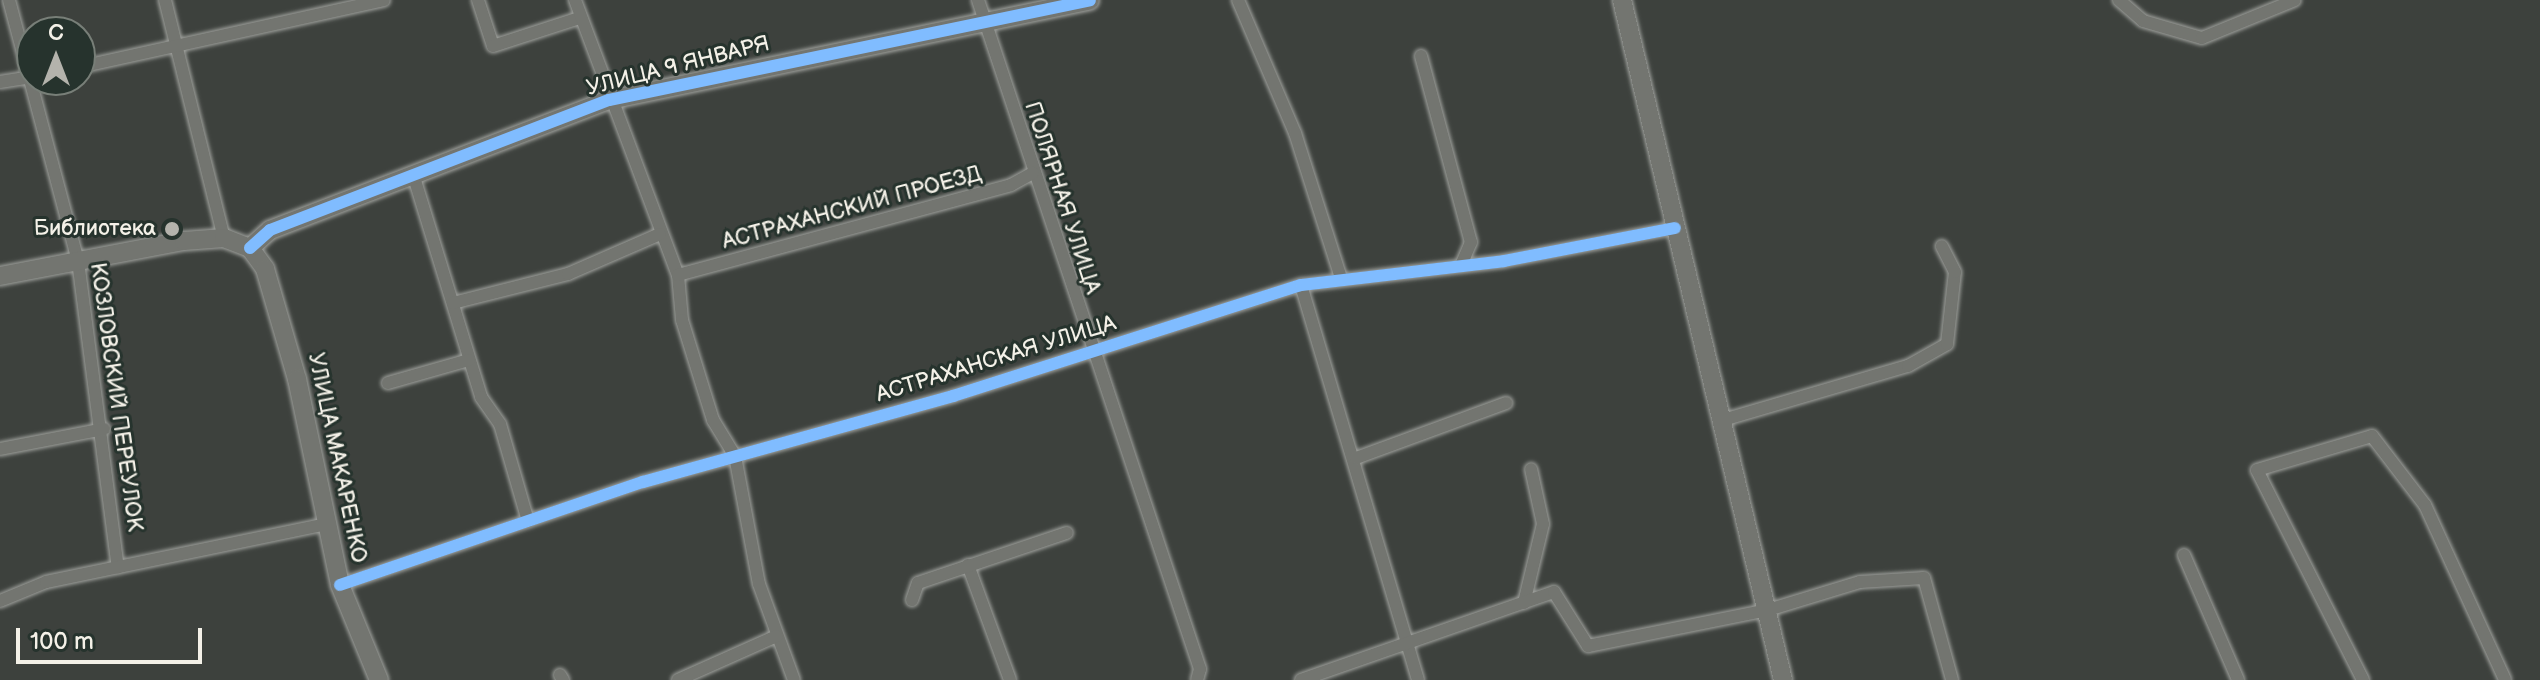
<!DOCTYPE html>
<meta charset="utf-8">
<style>
body{margin:0}
#map{position:relative;width:2540px;height:680px;overflow:hidden;background:#3d413d;font-family:"Balsamiq Sans",sans-serif}
div>[style]{position:absolute}
.roads{filter:drop-shadow(0 0 2px #9fa19d) drop-shadow(0 0 2px #9fa19d)}
.street>*{height:12px;margin:-6px;padding:0 6px;transform-origin:6px;border-radius:6px;background:#737570}
.secondary>*{height:18px;margin:-9px;padding:0 9px;transform-origin:9px;border-radius:9px;background:#737570}
.cycleway>*{height:12px;margin:-6px;padding:0 6px;transform-origin:6px;border-radius:6px;background:#80bcff}
.dots>*{width:22px;height:22px;translate:-50% -50%;box-sizing:border-box;border:4px solid #26332d;border-radius:50%}
span{translate:-50% -50%;white-space:nowrap;text-align:center;line-height:1.15;-webkit-text-stroke:6px #26332d;paint-order:stroke}
.street-label{font-size:22px;color:#f4f1e8}
.poi-label{font-size:22px;color:#f4f1e8}
.right{translate:-100% -50%;text-align:right}
.north{position:absolute;left:16px;top:16px;width:80px;height:80px;box-sizing:border-box;background:#26332d;border:2px solid #787f78;border-radius:50%;rotate:0deg;font-size:22px;font-weight:700;line-height:32px;text-align:center;color:#f4f1e8}
.north::after{content:'';display:block;margin:auto;width:28px;height:36px;background:#b4b3ac;clip-path:polygon(50% 0,100% 100%,50% 72%,0 100%)}
.scale{position:absolute;left:16px;top:628px;width:186px;height:36px;box-sizing:border-box;border:4px solid #f4f1e8;border-top:0;padding-left:10px;font-size:24px;line-height:28px;white-space:nowrap;color:#f4f1e8;-webkit-text-stroke:6px #26332d;paint-order:stroke}
</style>
<div id="map">
<div class="roads">
<div class="street">
<div style="left:9px;top:0;width:270px;rotate:75.2deg"></div>
<div style="left:78px;top:261px;width:309px;rotate:82.6deg"></div>
<div style="left:165px;top:0;width:245px;rotate:76.1deg"></div>
<div style="left:478px;top:0;width:48px;rotate:71.9deg"></div>
<div style="left:493px;top:46px;width:90px;rotate:-18deg"></div>
<div style="left:575px;top:0;width:294px;rotate:69.5deg"></div>
<div style="left:678px;top:275px;width:45px;rotate:84.9deg"></div>
<div style="left:682px;top:320px;width:105px;rotate:72.8deg"></div>
<div style="left:713px;top:420px;width:42px;rotate:58.6deg"></div>
<div style="left:735px;top:456px;width:130px;rotate:79.4deg"></div>
<div style="left:759px;top:584px;width:102px;rotate:70deg"></div>
<div style="left:978px;top:0;width:705px;rotate:71.64deg"></div>
<div style="left:1200px;top:669px;width:11px;rotate:105deg"></div>
<div style="left:1238px;top:0;width:145px;rotate:66.8deg"></div>
<div style="left:1295px;top:133px;width:149px;rotate:72.4deg"></div>
<div style="left:2119px;top:0;width:32px;rotate:41deg"></div>
<div style="left:2143px;top:21px;width:61px;rotate:16.1deg"></div>
<div style="left:2202px;top:38px;width:100px;rotate:-22.2deg"></div>
<div style="left:1421px;top:56px;width:193px;rotate:75deg"></div>
<div style="left:1471px;top:242px;width:25px;rotate:113deg"></div>
<div style="left:80px;top:67px;width:311px;rotate:-12.4deg"></div>
<div style="left:0;top:82px;width:32px;rotate:-9deg"></div>
<div style="left:413px;top:174px;width:233px;rotate:73deg"></div>
<div style="left:481px;top:397px;width:33px;rotate:55deg"></div>
<div style="left:500px;top:424px;width:101px;rotate:73.9deg"></div>
<div style="left:678px;top:275px;width:345px;rotate:-15.1deg"></div>
<div style="left:1011px;top:185px;width:25px;rotate:-29deg"></div>
<div style="left:1301px;top:285px;width:412px;rotate:73.5deg"></div>
<div style="left:453px;top:303px;width:119px;rotate:-14.2deg"></div>
<div style="left:568px;top:274px;width:100px;rotate:-23.5deg"></div>
<div style="left:388px;top:383px;width:84px;rotate:-15.9deg"></div>
<div style="left:1723px;top:420px;width:193px;rotate:-16.3deg"></div>
<div style="left:1908px;top:366px;width:45px;rotate:-29.4deg"></div>
<div style="left:1947px;top:344px;width:72px;rotate:-83.7deg"></div>
<div style="left:1955px;top:272px;width:29px;rotate:-117deg"></div>
<div style="left:0;top:449px;width:106px;rotate:-10.9deg"></div>
<div style="left:1356px;top:458px;width:160px;rotate:-20.1deg"></div>
<div style="left:2184px;top:555px;width:136px;rotate:66.6deg"></div>
<div style="left:968px;top:565px;width:122px;rotate:69.9deg"></div>
<div style="left:340px;top:585px;width:320px;rotate:-18.8deg"></div>
<div style="left:643px;top:482px;width:322px;rotate:-15.5deg"></div>
<div style="left:953px;top:396px;width:365px;rotate:-17.7deg"></div>
<div style="left:1301px;top:285px;width:204px;rotate:-6.7deg"></div>
<div style="left:1504px;top:261px;width:174px;rotate:-10.9deg"></div>
<div style="left:912px;top:600px;width:18px;rotate:-71deg"></div>
<div style="left:918px;top:583px;width:157px;rotate:-18.6deg"></div>
<div style="left:0;top:601px;width:50px;rotate:-22.4deg"></div>
<div style="left:46px;top:582px;width:286px;rotate:-11.7deg"></div>
<div style="left:1524px;top:603px;width:81px;rotate:-76.5deg"></div>
<div style="left:1543px;top:524px;width:56px;rotate:-102.3deg"></div>
<div style="left:560px;top:675px;width:6px;rotate:59deg"></div>
<div style="left:678px;top:680px;width:108px;rotate:-24deg"></div>
<div style="left:1301px;top:680px;width:268px;rotate:-19.2deg"></div>
<div style="left:1554px;top:592px;width:64px;rotate:57.8deg"></div>
<div style="left:1588px;top:646px;width:184px;rotate:-11.3deg"></div>
<div style="left:1768px;top:610px;width:96px;rotate:-16.9deg"></div>
<div style="left:1860px;top:582px;width:64px;rotate:-3.6deg"></div>
<div style="left:1924px;top:578px;width:106px;rotate:74.6deg"></div>
<div style="left:2363px;top:680px;width:235px;rotate:-116.8deg"></div>
<div style="left:2257px;top:470px;width:120px;rotate:-16.5deg"></div>
<div style="left:2372px;top:436px;width:87px;rotate:52.5deg"></div>
<div style="left:2425px;top:505px;width:192px;rotate:65.4deg"></div>
</div>
<div class="secondary">
<div style="left:1622px;top:0;width:699px;rotate:76.68deg"></div>
<div style="left:250px;top:248px;width:27px;rotate:-42deg"></div>
<div style="left:270px;top:230px;width:363px;rotate:-21deg"></div>
<div style="left:609px;top:100px;width:491px;rotate:-11.7deg"></div>
<div style="left:250px;top:248px;width:26px;rotate:54deg"></div>
<div style="left:265px;top:269px;width:115px;rotate:73.8deg"></div>
<div style="left:297px;top:379px;width:210px;rotate:78.2deg"></div>
<div style="left:340px;top:585px;width:103px;rotate:67.7deg"></div>
<div style="left:0;top:276px;width:187px;rotate:-10.8deg"></div>
<div style="left:184px;top:241px;width:40px;rotate:-4.3deg"></div>
<div style="left:224px;top:238px;width:28px;rotate:21deg"></div>
</div>
</div>
<div class="cycleway">
<div style="left:250px;top:248px;width:27px;rotate:-42deg"></div>
<div style="left:270px;top:230px;width:363px;rotate:-21deg"></div>
<div style="left:609px;top:100px;width:491px;rotate:-11.7deg"></div>
<div style="left:340px;top:585px;width:320px;rotate:-18.8deg"></div>
<div style="left:643px;top:482px;width:322px;rotate:-15.5deg"></div>
<div style="left:953px;top:396px;width:365px;rotate:-17.7deg"></div>
<div style="left:1301px;top:285px;width:204px;rotate:-6.7deg"></div>
<div style="left:1504px;top:261px;width:174px;rotate:-10.9deg"></div>
</div>
<div class="dots">
<div style="left:172px;top:229px;background:#b4b3ac"></div>
</div>
<div class="street-label">
<span style="left:678px;top:66px;rotate:-14deg">УЛИЦА 9 ЯНВАРЯ</span>
<span style="left:1062px;top:198px;rotate:72deg">ПОЛЯРНАЯ УЛИЦА</span>
<span style="left:852px;top:208px;rotate:-15deg">АСТРАХАНСКИЙ ПРОЕЗД</span>
<span style="left:996px;top:359px;rotate:-17deg">АСТРАХАНСКАЯ УЛИЦА</span>
<span style="left:116px;top:397px;rotate:82deg">КОЗЛОВСКИЙ ПЕРЕУЛОК</span>
<span style="left:337px;top:458px;rotate:78deg">УЛИЦА МАКАРЕНКО</span>
</div>
<div class="poi-label">
<span class="right" style="left:156px;top:229px">Библиотека</span>
</div>
<div class="north">С</div>
<div class="scale">100 m</div>
</div>
